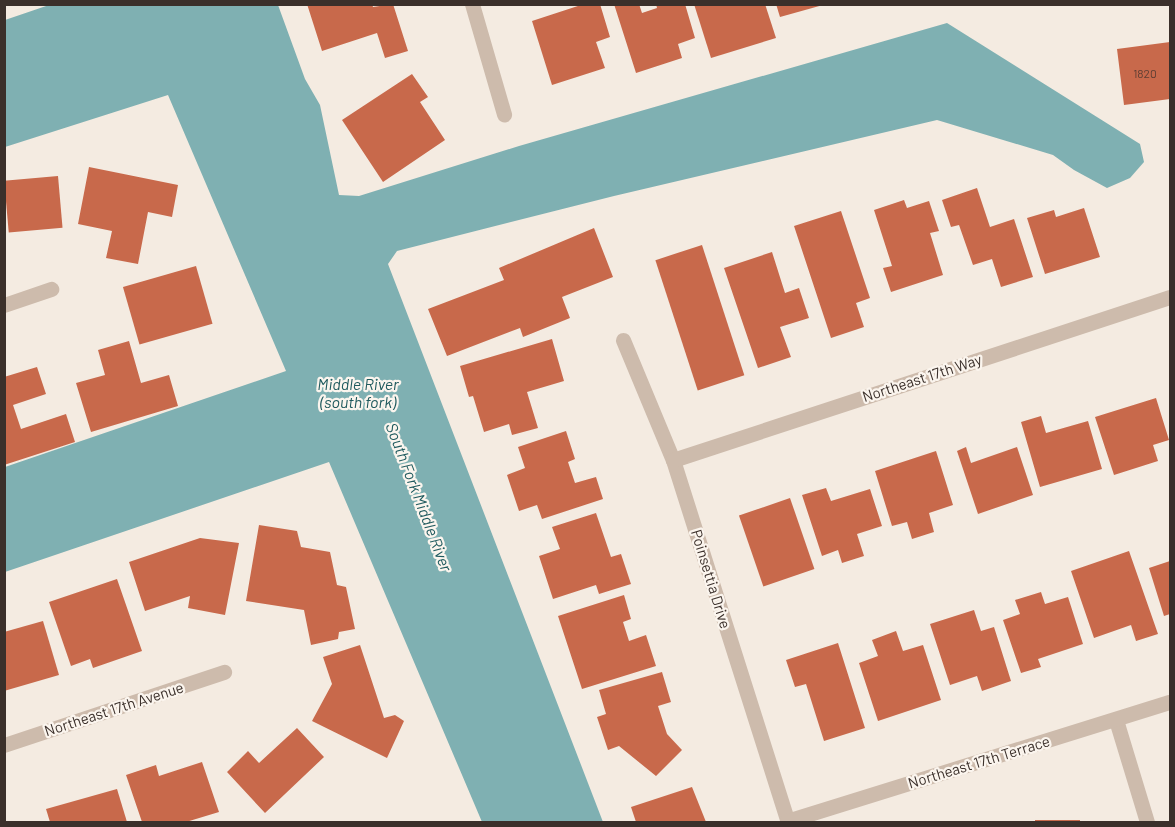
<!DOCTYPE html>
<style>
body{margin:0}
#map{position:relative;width:1175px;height:827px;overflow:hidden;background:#f4ebe1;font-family:Barlow,sans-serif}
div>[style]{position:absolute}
.water>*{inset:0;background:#7fb0b2}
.building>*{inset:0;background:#c8694b;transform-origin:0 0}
.minor>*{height:15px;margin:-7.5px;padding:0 7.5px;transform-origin:7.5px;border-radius:7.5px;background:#cdbbac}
span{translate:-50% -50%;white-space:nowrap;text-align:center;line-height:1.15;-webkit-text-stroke:4.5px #fbf5ee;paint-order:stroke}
.number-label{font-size:12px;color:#5e3e33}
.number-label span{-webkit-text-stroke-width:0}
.street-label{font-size:15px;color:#3b302b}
.water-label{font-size:16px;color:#1f5a5e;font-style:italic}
.frame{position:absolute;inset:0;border:6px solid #3b302b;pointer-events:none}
</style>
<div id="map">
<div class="water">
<div style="clip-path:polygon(52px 4px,278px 5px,305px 79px,320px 105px,339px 195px,359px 196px,519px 146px,947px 23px,1140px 144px,1144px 162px,1130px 178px,1107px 188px,1074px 170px,1053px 155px,937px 120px,614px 196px,397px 251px,388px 264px,603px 822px,482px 822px,329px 462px,5px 572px,5px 467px,286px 371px,168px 95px,5px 147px,5px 20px)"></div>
</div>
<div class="building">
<div style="clip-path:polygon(307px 4px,372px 4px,373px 7px,393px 4px,408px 51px,385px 58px,377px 33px,322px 51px)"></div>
<div style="clip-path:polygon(584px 4px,600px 4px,610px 37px,596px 42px,605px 68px,552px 85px,532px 21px)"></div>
<div style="clip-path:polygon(614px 4px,639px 4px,642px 13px,657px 8px,656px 4px,685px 4px,695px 38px,678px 44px,682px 58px,636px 73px)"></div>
<div style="clip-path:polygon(694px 4px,765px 4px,776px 38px,711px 58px)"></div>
<div style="clip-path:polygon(776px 4px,823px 4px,823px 5px,780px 17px)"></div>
<div style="clip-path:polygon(1170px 42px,1170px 99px,1124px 105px,1117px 49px)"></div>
<div style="clip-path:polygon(412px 74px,428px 97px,420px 102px,445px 140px,383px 182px,342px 120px)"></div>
<div style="clip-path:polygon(89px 167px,178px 185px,172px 217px,148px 212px,138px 264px,106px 258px,112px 231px,78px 224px)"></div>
<div style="left:58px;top:176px;width:52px;height:54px;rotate:85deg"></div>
<div style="clip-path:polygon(977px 188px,990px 227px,1014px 219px,1033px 277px,1001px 287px,992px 259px,973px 265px,959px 225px,951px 227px,942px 200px)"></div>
<div style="clip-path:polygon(904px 200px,907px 208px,929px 201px,939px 231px,930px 233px,943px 275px,891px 292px,883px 268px,892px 266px,874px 210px)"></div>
<div style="clip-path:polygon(1084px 208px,1100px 257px,1045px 274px,1027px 218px,1054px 210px,1056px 217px)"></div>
<div style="clip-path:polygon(841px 211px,870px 298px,856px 303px,864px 327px,831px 338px,794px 226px)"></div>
<div style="clip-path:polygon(594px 228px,613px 277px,562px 297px,570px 318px,523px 337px,520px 328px,447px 356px,428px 309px,504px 280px,499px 268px)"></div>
<div style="left:702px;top:245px;width:137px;height:49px;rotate:72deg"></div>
<div style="clip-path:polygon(772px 252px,785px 293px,799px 288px,809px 318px,780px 327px,791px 357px,758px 368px,724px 268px)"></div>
<div style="left:196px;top:266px;width:60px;height:76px;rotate:74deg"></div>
<div style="clip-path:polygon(552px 339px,564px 381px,527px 392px,538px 428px,512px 435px,509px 424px,484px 432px,473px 396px,469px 397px,460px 366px)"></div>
<div style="clip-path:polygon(129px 341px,141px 383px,169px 375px,178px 406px,91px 432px,76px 383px,105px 375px,98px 350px)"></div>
<div style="clip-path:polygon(37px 367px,46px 394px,13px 405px,21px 429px,66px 414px,75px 442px,4px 465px,4px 377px)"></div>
<div style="clip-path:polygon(1156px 398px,1169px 440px,1153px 445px,1158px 461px,1114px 475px,1095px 417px)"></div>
<div style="clip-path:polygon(1041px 416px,1046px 433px,1088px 421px,1102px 469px,1040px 487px,1021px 422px)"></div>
<div style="clip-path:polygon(566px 431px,575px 459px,568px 462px,575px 483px,596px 477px,603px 499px,542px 519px,537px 505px,519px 511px,507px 475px,525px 468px,518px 447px)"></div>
<div style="clip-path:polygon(966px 447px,971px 463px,1017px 447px,1033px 495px,978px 514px,957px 451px)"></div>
<div style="clip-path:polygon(936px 451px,953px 505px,929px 513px,934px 532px,912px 539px,907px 522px,892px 526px,875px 471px)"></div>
<div style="clip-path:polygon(826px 488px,831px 501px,870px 489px,882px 526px,857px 534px,864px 556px,842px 563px,838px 550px,822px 556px,802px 495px)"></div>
<div style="left:790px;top:498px;width:75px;height:54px;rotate:71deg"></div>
<div style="clip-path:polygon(596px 513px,611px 557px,621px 554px,631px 584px,599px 594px,596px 585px,553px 599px,539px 556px,560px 549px,552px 527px)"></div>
<div style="clip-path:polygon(259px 525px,297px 531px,301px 547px,330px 552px,337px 585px,346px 587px,355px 629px,339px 632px,338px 639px,311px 645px,304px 610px,246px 601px)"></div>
<div style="clip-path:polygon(200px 538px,239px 543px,225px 615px,188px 608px,190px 596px,145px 611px,129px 562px)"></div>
<div style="clip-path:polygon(1129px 551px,1158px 634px,1136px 641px,1131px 625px,1094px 638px,1071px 571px)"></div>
<div style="clip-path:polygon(1170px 561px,1170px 614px,1164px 616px,1149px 568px)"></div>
<div style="clip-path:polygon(117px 579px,142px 651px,93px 668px,90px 659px,71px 666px,49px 602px)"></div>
<div style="clip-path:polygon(1041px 592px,1045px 604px,1068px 597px,1083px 644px,1038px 659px,1041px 667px,1021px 673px,1003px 620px,1020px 614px,1015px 600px)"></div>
<div style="clip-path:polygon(624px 595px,631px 619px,623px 622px,629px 641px,646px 635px,656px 666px,582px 689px,558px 616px)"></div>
<div style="clip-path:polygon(974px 610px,981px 631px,994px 627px,1011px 681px,982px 691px,977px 676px,950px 685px,930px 624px)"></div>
<div style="clip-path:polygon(43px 621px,59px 675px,4px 691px,4px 632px)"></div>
<div style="clip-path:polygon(896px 631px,903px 651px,923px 645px,941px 700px,878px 721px,859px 663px,878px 656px,872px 640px)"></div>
<div style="clip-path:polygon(838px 643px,865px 728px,824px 741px,806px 684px,795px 687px,786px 660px)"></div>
<div style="clip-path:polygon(360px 645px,384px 718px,395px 715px,404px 721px,387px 758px,312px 721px,332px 684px,323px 657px)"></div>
<div style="clip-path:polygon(662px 672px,671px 702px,658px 706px,667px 734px,682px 750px,656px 776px,619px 746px,608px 750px,597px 717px,606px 714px,599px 690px)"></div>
<div style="clip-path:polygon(297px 728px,324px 757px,265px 813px,227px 772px,248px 751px,259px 763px)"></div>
<div style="clip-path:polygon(202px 762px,219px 812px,186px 822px,142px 822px,126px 775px,156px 765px,159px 776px)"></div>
<div style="clip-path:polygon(692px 787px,706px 822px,636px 822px,631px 807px)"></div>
<div style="clip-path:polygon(117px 789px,127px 822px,50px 822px,46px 809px)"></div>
<div style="left:1035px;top:820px;width:45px;height:2px"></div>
</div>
<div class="minor">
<div style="left:472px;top:4px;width:115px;rotate:73.8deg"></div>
<div style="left:4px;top:305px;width:50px;rotate:-18.8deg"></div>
<div style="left:623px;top:340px;width:130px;rotate:67.4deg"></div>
<div style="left:673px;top:460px;width:380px;rotate:72.4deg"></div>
<div style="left:673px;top:460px;width:523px;rotate:-18.16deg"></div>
<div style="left:1116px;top:720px;width:107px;rotate:73.1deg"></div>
<div style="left:4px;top:745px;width:232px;rotate:-18.4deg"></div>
<div style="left:787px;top:821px;width:401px;rotate:-17.3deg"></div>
</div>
<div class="number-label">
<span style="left:1145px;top:74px">1820</span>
</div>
<div class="street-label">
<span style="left:922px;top:378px;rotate:-18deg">Northeast 17th Way</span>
<span style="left:711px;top:579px;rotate:73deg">Poinsettia Drive</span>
<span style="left:114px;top:709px;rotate:-18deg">Northeast 17th Avenue</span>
<span style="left:979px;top:762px;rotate:-17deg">Northeast 17th Terrace</span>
</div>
<div class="water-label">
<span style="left:358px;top:393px">Middle River<br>(south fork)</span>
<span style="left:419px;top:497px;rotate:69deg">South Fork Middle River</span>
</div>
<div class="frame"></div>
</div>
